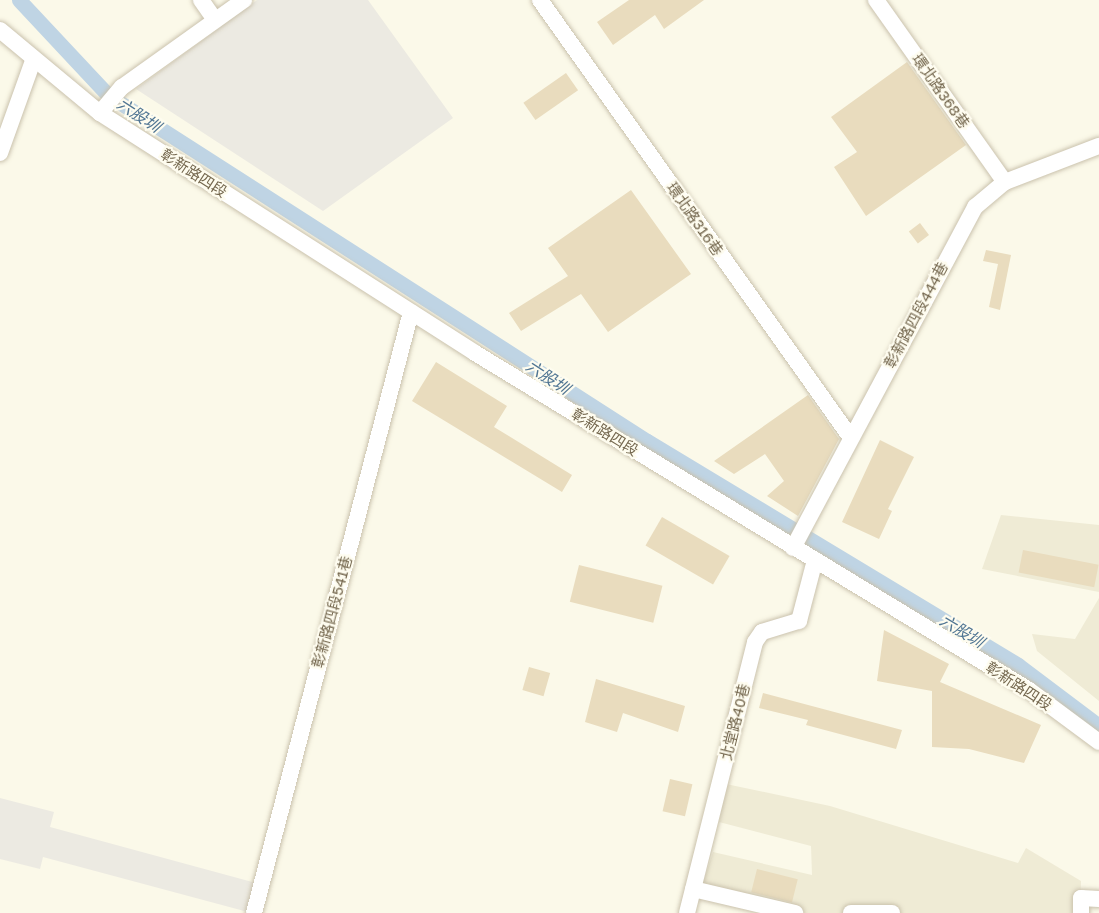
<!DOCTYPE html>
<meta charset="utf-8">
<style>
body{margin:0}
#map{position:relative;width:1099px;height:913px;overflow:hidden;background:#fbf9e9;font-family:"Golos Text","Noto Sans TC",sans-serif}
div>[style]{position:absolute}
.residential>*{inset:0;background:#efebd5}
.industrial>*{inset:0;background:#eceae2}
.canal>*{height:15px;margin:-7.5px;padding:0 7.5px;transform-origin:7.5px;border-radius:7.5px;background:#bfd4e4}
.building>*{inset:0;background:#e9dcbe;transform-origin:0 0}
.roads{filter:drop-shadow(0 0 2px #cac2ad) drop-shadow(0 0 2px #cac2ad)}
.minor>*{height:16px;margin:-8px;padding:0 8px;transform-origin:8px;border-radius:8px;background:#fff}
span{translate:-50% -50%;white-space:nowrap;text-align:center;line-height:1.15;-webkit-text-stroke:4.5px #fefcef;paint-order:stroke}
.street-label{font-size:15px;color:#74674e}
.water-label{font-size:16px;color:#507593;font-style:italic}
</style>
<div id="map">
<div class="residential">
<div style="clip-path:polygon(1001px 515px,1099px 525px,1099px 592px,982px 569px)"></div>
<div style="clip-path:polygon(1099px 598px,1099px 701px,1037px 651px,1032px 634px,1075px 639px)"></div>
<div style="clip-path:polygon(726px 784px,830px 806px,1018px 863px,1026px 848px,1081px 881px,1080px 913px,775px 913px,699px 895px,713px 852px,812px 875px,811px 846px,719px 822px)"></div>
</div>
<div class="industrial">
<div style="clip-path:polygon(257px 0,368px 0,453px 118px,323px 211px,136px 89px)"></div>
<div style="clip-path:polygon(0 798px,54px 812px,50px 827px,256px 883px,248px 912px,43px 857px,40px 869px,0 859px)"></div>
</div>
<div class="canal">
<div style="left:19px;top:0;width:130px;rotate:46.9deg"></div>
<div style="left:108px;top:95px;width:640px;rotate:32.7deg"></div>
<div style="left:647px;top:441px;width:433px;rotate:31.1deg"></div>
<div style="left:1018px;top:665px;width:101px;rotate:37deg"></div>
</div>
<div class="building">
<div style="clip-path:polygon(629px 0,704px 0,664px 29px,655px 15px,613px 45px,597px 22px)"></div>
<div style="clip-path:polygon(907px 62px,966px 145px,866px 216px,834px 167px,857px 152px,831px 117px)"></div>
<div style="left:566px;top:73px;width:21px;height:52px;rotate:55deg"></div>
<div style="clip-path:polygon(631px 190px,691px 274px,608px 332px,581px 294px,521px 331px,509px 313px,568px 276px,548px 248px)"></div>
<div style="left:920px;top:223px;width:15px;height:14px;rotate:53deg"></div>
<div style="clip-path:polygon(986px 250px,1011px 255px,1000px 310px,989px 307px,998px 264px,983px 261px)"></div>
<div style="clip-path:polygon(436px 362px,507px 406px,494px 427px,572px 475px,562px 492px,412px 401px)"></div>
<div style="clip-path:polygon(808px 395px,839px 439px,798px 516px,767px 496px,784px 481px,765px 454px,734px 474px,714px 461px)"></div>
<div style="clip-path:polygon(880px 440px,914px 457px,888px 509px,892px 511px,879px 539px,842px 522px)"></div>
<div style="left:662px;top:517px;width:78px;height:33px;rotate:30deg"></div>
<div style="left:1023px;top:550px;width:77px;height:23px;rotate:11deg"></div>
<div style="left:579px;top:565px;width:86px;height:38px;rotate:14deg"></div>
<div style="clip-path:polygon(884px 630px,949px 664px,940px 682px,1041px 725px,1024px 763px,969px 749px,932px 747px,932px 691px,877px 681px)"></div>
<div style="left:529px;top:667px;width:22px;height:24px;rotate:16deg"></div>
<div style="clip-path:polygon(596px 679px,685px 706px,678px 732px,623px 713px,617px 732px,585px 722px)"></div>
<div style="clip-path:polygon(763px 693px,902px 730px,896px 749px,806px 725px,808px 720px,759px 708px)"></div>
<div style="left:670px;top:779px;width:23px;height:33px;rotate:13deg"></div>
<div style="left:757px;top:869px;width:42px;height:24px;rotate:14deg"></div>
</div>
<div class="roads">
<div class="minor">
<div style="left:201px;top:0;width:24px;rotate:55deg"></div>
<div style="left:540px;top:0;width:537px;rotate:54.62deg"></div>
<div style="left:876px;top:0;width:223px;rotate:54.7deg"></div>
<div style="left:0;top:30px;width:130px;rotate:39.7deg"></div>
<div style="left:100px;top:113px;width:445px;rotate:32.6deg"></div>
<div style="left:475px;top:353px;width:648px;rotate:31.31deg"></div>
<div style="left:1029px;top:690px;width:87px;rotate:36.6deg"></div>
<div style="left:100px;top:113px;width:34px;rotate:-50deg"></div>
<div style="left:122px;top:87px;width:150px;rotate:-35.5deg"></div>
<div style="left:0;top:153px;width:98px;rotate:-70.3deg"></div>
<div style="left:793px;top:548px;width:387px;rotate:-61.9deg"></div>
<div style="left:975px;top:207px;width:39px;rotate:-40deg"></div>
<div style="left:1005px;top:182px;width:101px;rotate:-21deg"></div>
<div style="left:693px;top:889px;width:105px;rotate:13.2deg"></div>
<div style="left:254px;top:913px;width:621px;rotate:-75.36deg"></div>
<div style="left:687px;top:913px;width:279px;rotate:-75.9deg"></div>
<div style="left:755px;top:642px;width:12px;rotate:-55deg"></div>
<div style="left:762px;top:632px;width:39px;rotate:-17deg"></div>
<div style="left:799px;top:621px;width:63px;rotate:-75.3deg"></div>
<div style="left:851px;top:913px;width:41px"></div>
<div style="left:1081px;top:913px;width:15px;rotate:-90deg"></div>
<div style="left:1081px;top:898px;width:18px;rotate:3deg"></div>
</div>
</div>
<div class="street-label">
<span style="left:941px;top:91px;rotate:55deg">環北路368巷</span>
<span style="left:194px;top:173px;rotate:33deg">彰新路四段</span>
<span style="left:695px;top:219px;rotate:55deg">環北路316巷</span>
<span style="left:916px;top:315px;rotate:-62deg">彰新路四段444巷</span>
<span style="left:605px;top:432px;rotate:32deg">彰新路四段</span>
<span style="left:332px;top:612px;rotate:-75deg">彰新路四段541巷</span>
<span style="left:1019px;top:686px;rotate:33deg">彰新路四段</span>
<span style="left:735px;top:722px;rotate:-76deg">北堂路40巷</span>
</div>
<div class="water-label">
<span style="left:139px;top:115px;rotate:33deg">六股圳</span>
<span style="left:548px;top:377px;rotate:33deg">六股圳</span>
<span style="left:962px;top:631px;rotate:31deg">六股圳</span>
</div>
</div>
